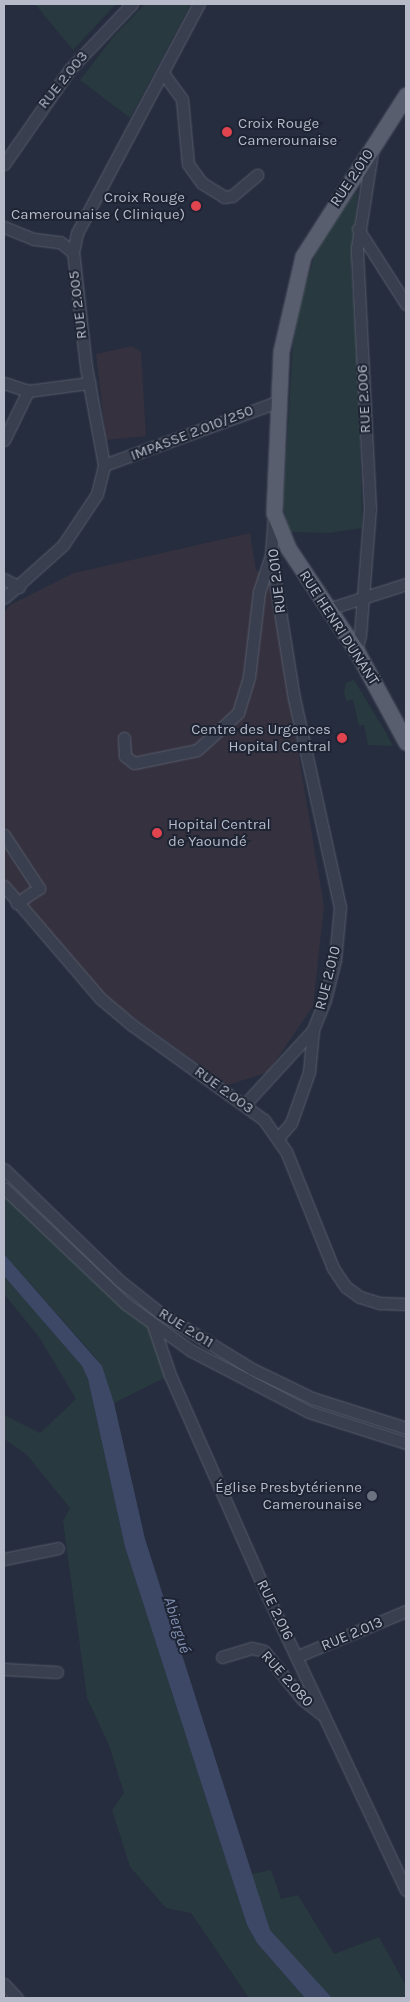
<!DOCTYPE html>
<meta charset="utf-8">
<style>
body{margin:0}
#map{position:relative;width:410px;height:2002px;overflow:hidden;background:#262d3e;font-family:Karla,sans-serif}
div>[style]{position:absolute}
.medical>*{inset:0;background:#35313f}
.green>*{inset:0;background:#28393f}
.water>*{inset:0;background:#3c4866}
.roads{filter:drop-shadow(0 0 1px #575d6c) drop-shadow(0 0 1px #575d6c)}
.minor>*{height:11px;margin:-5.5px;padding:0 5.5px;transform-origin:5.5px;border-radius:5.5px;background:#393f4e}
.major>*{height:15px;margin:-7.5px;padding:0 7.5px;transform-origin:7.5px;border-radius:7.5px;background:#585e6e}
.dots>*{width:14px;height:14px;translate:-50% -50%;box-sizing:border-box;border:2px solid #1e2433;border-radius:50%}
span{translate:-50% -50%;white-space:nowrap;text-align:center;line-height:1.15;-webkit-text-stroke:4px #1e2433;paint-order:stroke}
.street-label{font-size:15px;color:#b6bac9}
.poi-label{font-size:15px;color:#b6bac9}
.left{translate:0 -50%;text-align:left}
.right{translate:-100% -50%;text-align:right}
.water-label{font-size:16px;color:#7e8daf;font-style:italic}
.frame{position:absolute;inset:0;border:5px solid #b6bac9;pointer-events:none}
</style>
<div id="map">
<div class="medical">
<div style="clip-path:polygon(132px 346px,141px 352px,146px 436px,106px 440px,96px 354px)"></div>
<div style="clip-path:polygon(250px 533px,256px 570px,269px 579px,324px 906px,313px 1006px,268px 1072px,228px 1085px,99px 993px,4px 879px,4px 613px,10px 605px,74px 573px)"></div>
</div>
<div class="green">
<div style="clip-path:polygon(35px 4px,116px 4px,73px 50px)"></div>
<div style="clip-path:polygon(145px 4px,191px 4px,130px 118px,80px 80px,114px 36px)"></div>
<div style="clip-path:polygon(358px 190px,351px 269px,359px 388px,362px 528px,329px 533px,290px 532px,283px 507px,293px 345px,300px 303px,315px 255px,337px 217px)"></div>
<div style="clip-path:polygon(354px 680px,385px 731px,393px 746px,368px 745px,364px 725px,359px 726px,353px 700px,346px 701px,344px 691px,346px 683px)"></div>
<div style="clip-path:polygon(4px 1188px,153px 1325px,170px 1375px,114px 1403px,96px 1358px,4px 1254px)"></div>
<div style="clip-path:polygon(4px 1276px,82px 1366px,88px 1379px,125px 1547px,247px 1925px,257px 1943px,305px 1998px,249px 1998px,191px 1913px,166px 1908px,130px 1867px,112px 1810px,124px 1793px,109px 1745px,87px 1698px,63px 1521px,70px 1508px,27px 1455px,4px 1439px,4px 1415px,40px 1433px,76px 1399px,39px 1337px,4px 1294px)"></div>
<div style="clip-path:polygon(271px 1870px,281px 1899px,298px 1895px,334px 1954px,379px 1937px,406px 1986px,406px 1998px,332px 1998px,326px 1995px,270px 1931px,251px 1874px)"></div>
</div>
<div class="water">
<div style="clip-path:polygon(4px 1254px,102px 1366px,114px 1403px,145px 1539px,270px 1930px,332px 1998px,305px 1998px,257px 1943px,247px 1925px,125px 1547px,88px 1379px,82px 1366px,4px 1276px)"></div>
</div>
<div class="roads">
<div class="minor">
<div style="left:163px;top:73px;width:32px;rotate:54deg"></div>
<div style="left:182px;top:99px;width:65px;rotate:84.7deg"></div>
<div style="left:188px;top:164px;width:24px;rotate:54deg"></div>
<div style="left:202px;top:183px;width:26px;rotate:32deg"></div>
<div style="left:224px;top:197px;width:8px;rotate:-7deg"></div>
<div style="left:232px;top:196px;width:33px;rotate:-40deg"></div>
<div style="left:4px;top:164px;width:116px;rotate:-55.2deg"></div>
<div style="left:70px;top:69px;width:90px;rotate:-46.4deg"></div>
<div style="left:4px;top:227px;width:32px;rotate:22deg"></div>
<div style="left:34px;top:239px;width:26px;rotate:7deg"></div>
<div style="left:60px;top:242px;width:16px;rotate:38deg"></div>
<div style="left:358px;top:229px;width:89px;rotate:57.4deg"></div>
<div style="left:4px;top:383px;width:25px;rotate:18deg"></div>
<div style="left:4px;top:440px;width:55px;rotate:-63.9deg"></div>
<div style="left:28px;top:391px;width:62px;rotate:-7.5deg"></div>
<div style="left:104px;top:465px;width:187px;rotate:-20deg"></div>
<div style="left:274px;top:515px;width:40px;rotate:94.3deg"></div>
<div style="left:271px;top:555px;width:145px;rotate:80.9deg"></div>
<div style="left:294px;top:698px;width:214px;rotate:77.6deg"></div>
<div style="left:340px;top:907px;width:53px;rotate:95.4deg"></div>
<div style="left:335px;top:960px;width:41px;rotate:104deg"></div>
<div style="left:325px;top:1000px;width:32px;rotate:112deg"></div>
<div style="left:313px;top:1030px;width:42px;rotate:95.4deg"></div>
<div style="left:309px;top:1072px;width:54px;rotate:109.4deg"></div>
<div style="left:291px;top:1123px;width:20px;rotate:131deg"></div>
<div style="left:4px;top:579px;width:17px;rotate:28deg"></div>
<div style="left:4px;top:598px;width:79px;rotate:-41.9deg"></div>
<div style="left:63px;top:545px;width:61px;rotate:-56.3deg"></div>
<div style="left:97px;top:494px;width:30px;rotate:-76deg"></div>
<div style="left:104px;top:465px;width:100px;rotate:-100.4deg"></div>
<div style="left:86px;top:367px;width:116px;rotate:-96.4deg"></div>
<div style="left:73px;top:252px;width:19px;rotate:-78deg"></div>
<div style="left:77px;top:233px;width:259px;rotate:-62deg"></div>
<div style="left:328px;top:609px;width:82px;rotate:-17.8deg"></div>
<div style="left:356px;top:650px;width:16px;rotate:-75deg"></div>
<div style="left:360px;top:635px;width:126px;rotate:-85.5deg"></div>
<div style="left:370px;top:509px;width:261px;rotate:-92.9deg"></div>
<div style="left:357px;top:248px;width:97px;rotate:-81.1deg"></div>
<div style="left:124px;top:738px;width:18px;rotate:87deg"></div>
<div style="left:125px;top:756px;width:11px;rotate:38deg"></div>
<div style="left:134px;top:763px;width:64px;rotate:-11.7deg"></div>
<div style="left:197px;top:750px;width:55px;rotate:-42.1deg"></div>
<div style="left:238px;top:713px;width:38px;rotate:-73deg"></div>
<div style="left:249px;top:677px;width:86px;rotate:-83.3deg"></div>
<div style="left:259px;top:592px;width:39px;rotate:-72deg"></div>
<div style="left:4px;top:835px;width:64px;rotate:56.6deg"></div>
<div style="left:39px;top:888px;width:27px;rotate:146deg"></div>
<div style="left:4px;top:886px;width:149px;rotate:49.4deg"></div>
<div style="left:101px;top:999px;width:40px;rotate:40deg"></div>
<div style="left:132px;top:1025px;width:163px;rotate:35.7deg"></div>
<div style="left:264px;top:1120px;width:38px;rotate:55deg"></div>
<div style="left:286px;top:1151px;width:126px;rotate:68.1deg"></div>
<div style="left:333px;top:1268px;width:23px;rotate:56deg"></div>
<div style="left:346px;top:1287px;width:17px;rotate:36deg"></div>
<div style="left:360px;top:1297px;width:21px;rotate:17deg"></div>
<div style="left:380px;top:1303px;width:26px;rotate:2deg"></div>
<div style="left:245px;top:1104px;width:100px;rotate:-47.4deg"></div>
<div style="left:4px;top:1169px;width:161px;rotate:44deg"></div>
<div style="left:120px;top:1281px;width:50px;rotate:38.5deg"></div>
<div style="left:159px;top:1312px;width:109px;rotate:31.5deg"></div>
<div style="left:252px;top:1369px;width:67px;rotate:25.8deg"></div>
<div style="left:312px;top:1398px;width:99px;rotate:17.7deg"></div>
<div style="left:4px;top:1188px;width:168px;rotate:43.6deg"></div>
<div style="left:126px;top:1304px;width:79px;rotate:35.7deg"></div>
<div style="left:190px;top:1350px;width:134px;rotate:27.5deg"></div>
<div style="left:309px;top:1412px;width:102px;rotate:17.7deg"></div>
<div style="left:153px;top:1325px;width:53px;rotate:71.2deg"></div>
<div style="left:170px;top:1375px;width:243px;rotate:66.2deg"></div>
<div style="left:268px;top:1597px;width:324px;rotate:64.8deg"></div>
<div style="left:4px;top:1559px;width:55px;rotate:-11.5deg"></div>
<div style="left:298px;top:1656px;width:117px;rotate:-22.6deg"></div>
<div style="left:222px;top:1657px;width:31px;rotate:-17deg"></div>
<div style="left:252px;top:1648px;width:12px;rotate:14deg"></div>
<div style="left:264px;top:1651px;width:61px;rotate:51.6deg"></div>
<div style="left:302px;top:1699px;width:24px;rotate:38deg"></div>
<div style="left:4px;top:1669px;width:53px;rotate:3.2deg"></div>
<div style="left:4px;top:1984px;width:19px;rotate:47deg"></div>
</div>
<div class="major">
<div style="left:406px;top:95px;width:191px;rotate:122.6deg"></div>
<div style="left:303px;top:256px;width:98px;rotate:103deg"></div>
<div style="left:281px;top:351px;width:162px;rotate:92.5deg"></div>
<div style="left:274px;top:513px;width:38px;rotate:68deg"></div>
<div style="left:288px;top:548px;width:123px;rotate:56.3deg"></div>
<div style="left:356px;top:650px;width:105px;rotate:61.5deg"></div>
</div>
</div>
<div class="dots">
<div style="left:227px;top:132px;background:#e0444e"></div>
<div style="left:196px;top:206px;background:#e0444e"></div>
<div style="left:342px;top:738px;background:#e0444e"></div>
<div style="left:157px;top:833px;background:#e0444e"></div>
<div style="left:372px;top:1496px;background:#6b7280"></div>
</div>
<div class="street-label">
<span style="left:63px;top:80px;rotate:-51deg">RUE 2.003</span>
<span style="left:352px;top:178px;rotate:-56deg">RUE 2.010</span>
<span style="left:78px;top:305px;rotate:-97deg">RUE 2.005</span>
<span style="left:364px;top:399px;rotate:-93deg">RUE 2.006</span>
<span style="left:192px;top:433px;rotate:-21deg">IMPASSE 2.010/250</span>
<span style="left:277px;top:581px;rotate:-97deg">RUE 2.010</span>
<span style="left:339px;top:628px;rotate:57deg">RUE HENRI DUNANT</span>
<span style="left:328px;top:978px;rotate:-76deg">RUE 2.010</span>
<span style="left:224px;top:1090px;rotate:36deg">RUE 2.003</span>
<span style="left:186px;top:1328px;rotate:32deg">RUE 2.011</span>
<span style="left:275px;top:1610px;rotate:64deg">RUE 2.016</span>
<span style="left:352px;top:1634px;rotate:-23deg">RUE 2.013</span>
<span style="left:287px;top:1679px;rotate:48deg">RUE 2.080</span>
</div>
<div class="poi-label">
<span class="left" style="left:238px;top:132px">Croix Rouge<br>Camerounaise</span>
<span class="right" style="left:185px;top:206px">Croix Rouge<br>Camerounaise ( Clinique)</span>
<span class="right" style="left:331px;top:738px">Centre des Urgences<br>Hopital Central</span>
<span class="left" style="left:168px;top:833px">Hopital Central<br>de Yaoundé</span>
<span class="right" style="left:362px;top:1496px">Église Presbytérienne<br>Camerounaise</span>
</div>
<div class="water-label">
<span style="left:177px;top:1625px;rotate:73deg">Abiergué</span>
</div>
<div class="frame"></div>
</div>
